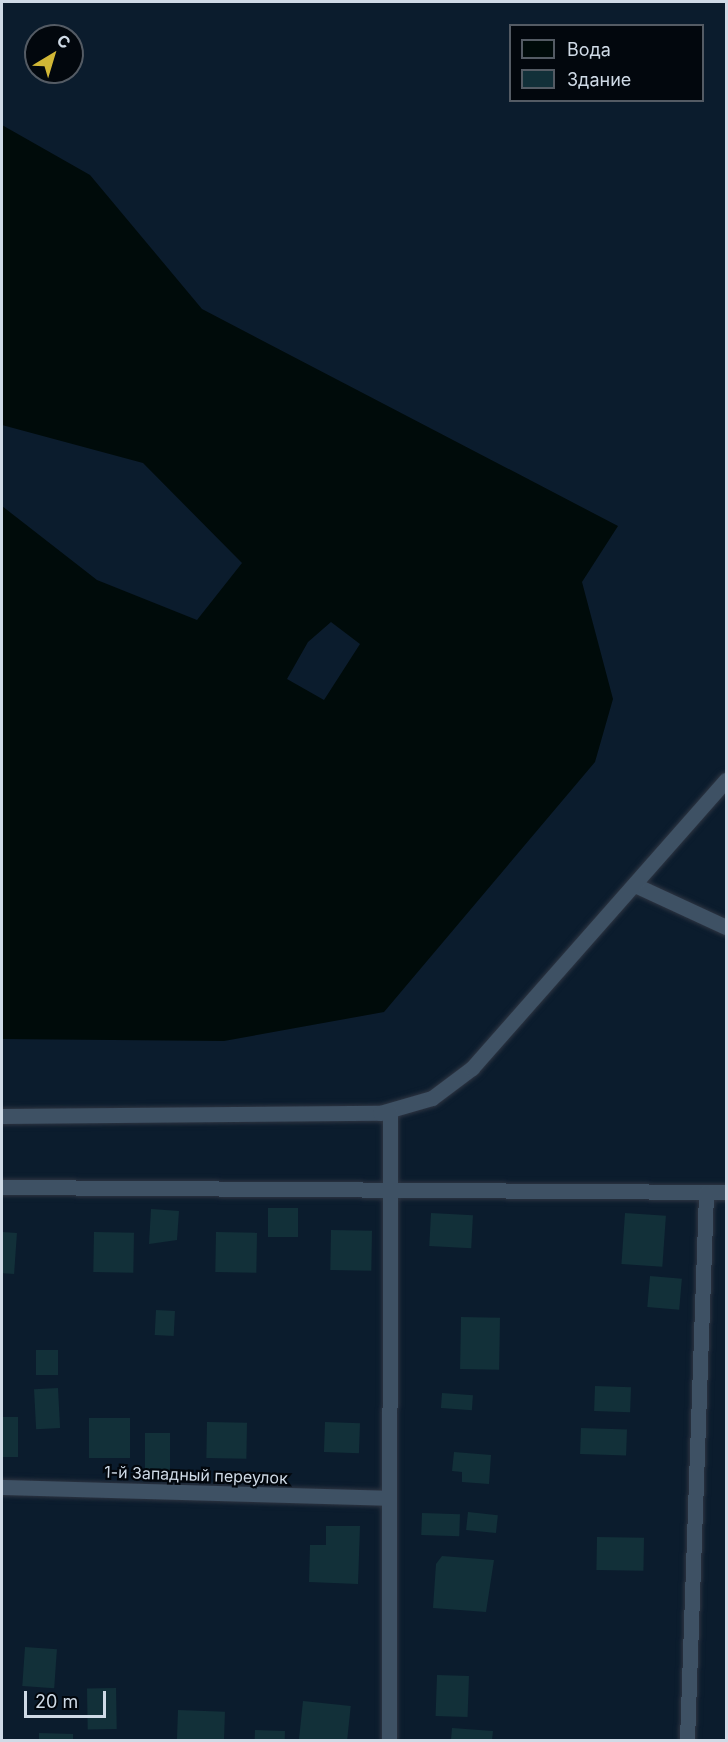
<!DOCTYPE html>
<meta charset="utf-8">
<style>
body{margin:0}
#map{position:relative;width:728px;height:1742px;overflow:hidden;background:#0b1c2d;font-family:Inter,sans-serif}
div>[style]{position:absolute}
.water>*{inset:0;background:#000b0a}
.building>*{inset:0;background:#123039;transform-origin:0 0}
.roads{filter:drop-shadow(0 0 2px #2e3542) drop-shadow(0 0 2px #2e3542)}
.lane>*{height:15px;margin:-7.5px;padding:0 7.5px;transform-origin:7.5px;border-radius:7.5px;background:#3e5164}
span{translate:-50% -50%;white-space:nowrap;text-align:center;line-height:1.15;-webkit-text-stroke:4.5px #02070d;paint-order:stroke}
.street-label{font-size:16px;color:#cfdae6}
.frame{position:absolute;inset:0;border:3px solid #cfdae6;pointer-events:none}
.legend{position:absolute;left:509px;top:24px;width:195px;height:78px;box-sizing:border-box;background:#02070d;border:2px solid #545b64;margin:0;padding:8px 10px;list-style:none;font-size:18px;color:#cfdae6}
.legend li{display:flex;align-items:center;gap:12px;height:30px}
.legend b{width:30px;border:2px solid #545b64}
.north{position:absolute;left:24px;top:24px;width:60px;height:60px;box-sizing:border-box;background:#02070d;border:2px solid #545b64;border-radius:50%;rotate:38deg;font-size:16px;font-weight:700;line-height:24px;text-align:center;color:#cfdae6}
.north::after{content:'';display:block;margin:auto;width:21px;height:27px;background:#d1b736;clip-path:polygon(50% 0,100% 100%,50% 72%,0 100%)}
.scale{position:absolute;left:24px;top:1691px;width:82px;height:27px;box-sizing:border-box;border:3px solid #cfdae6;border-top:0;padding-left:8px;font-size:18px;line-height:21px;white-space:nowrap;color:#cfdae6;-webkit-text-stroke:4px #02070d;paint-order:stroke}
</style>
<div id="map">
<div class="water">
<div style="clip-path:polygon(evenodd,2px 125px,90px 175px,202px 309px,618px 526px,582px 582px,613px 699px,595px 762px,384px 1012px,224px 1041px,2px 1039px,2px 506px,97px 580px,197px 620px,242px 563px,143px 463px,2px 425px,2px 125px,331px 622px,360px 644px,324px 700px,287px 679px,308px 642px,331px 622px)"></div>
</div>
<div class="building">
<div style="left:268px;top:1208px;width:30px;height:29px"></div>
<div style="clip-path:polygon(151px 1209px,179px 1211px,177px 1240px,149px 1244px)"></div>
<div style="left:431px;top:1213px;width:42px;height:33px;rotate:3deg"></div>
<div style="left:625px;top:1213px;width:41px;height:51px;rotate:4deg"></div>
<div style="left:331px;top:1230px;width:41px;height:40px;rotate:1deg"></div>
<div style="left:2px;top:1232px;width:15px;height:41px;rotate:4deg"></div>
<div style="left:94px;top:1232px;width:40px;height:40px;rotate:1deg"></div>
<div style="left:216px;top:1232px;width:41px;height:40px;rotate:1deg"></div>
<div style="left:650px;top:1276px;width:32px;height:31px;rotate:5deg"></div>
<div style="left:156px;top:1310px;width:19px;height:25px;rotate:3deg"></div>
<div style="left:461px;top:1317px;width:39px;height:52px;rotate:1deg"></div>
<div style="left:36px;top:1350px;width:22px;height:25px"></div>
<div style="left:595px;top:1386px;width:36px;height:25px;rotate:2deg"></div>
<div style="left:58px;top:1388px;width:40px;height:24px;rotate:87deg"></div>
<div style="left:442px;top:1393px;width:31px;height:15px;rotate:4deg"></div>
<div style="left:2px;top:1417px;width:16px;height:40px"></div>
<div style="left:89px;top:1418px;width:41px;height:40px"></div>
<div style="left:207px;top:1422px;width:40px;height:36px;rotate:1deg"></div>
<div style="left:325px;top:1422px;width:35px;height:30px;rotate:2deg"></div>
<div style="left:581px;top:1428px;width:46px;height:26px;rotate:2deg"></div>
<div style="left:145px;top:1433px;width:25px;height:40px"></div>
<div style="clip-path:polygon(454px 1452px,491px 1455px,489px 1484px,462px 1482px,462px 1472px,452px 1471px)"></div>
<div style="left:468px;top:1512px;width:30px;height:18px;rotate:6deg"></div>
<div style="left:422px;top:1513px;width:38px;height:22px;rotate:2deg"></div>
<div style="clip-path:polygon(326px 1526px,360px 1526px,358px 1584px,309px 1582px,310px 1545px,326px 1545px)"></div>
<div style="left:597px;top:1537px;width:47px;height:33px;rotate:1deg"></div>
<div style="clip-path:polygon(442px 1556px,494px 1560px,486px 1612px,433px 1608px,436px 1564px)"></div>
<div style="left:25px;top:1647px;width:32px;height:39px;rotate:4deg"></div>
<div style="left:437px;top:1675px;width:32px;height:41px;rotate:2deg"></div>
<div style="left:116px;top:1688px;width:41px;height:29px;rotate:89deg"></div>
<div style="left:303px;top:1701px;width:48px;height:39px;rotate:6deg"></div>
<div style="left:178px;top:1710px;width:47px;height:30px;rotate:2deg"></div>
<div style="clip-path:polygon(452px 1728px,493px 1731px,492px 1740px,451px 1740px)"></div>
<div style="left:255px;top:1730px;width:30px;height:10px;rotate:2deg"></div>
<div style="clip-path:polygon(39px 1733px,73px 1734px,73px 1740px,39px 1740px)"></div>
</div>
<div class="roads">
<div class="lane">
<div style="left:635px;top:885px;width:100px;rotate:24.8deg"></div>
<div style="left:2px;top:1116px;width:378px;rotate:-0.5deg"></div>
<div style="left:380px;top:1113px;width:54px;rotate:-16.1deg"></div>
<div style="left:432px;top:1098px;width:50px;rotate:-36.9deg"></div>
<div style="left:472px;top:1068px;width:384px;rotate:-48.6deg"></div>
<div style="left:2px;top:1187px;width:724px;rotate:0.4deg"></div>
<div style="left:2px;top:1487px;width:386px;rotate:1.6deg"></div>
<div style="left:389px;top:1740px;width:628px;rotate:-89.91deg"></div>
<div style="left:687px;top:1740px;width:548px;rotate:-88.01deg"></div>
</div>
</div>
<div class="street-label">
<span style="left:196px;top:1475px;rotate:2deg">1-й Западный переулок</span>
</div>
<div class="frame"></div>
<ul class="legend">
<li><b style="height:16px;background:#000b0a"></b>Вода</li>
<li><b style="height:16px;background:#123039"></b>Здание</li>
</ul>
<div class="north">С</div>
<div class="scale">20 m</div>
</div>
